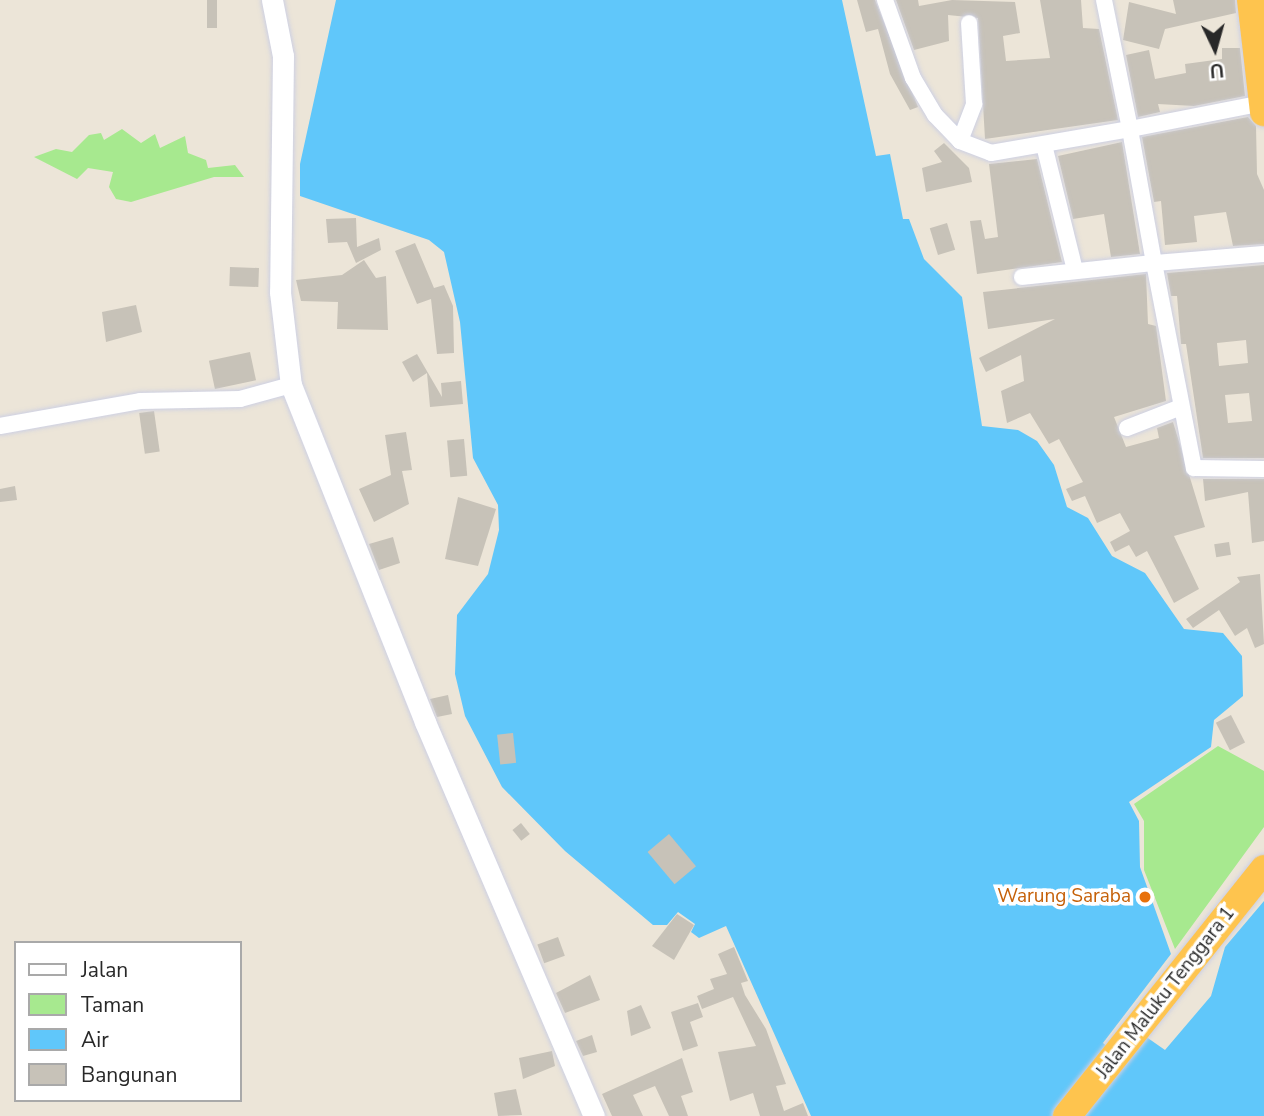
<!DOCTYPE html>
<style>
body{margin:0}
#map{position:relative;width:1264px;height:1116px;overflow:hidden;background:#ece5d8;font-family:"Nunito Sans",sans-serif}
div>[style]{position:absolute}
.green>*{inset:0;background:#a7e98f}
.water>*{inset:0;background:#60c7fa}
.building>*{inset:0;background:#c7c2b8;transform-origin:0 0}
.roads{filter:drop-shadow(0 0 2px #cdd0e3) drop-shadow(0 0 2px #cdd0e3)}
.minor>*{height:16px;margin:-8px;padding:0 8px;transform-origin:8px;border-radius:8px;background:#fff}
.tertiary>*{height:21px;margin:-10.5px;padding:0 10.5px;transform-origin:10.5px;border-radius:10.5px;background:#fff}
.trunk>*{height:28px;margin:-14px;padding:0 14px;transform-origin:14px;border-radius:14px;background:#fec44e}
.dots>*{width:19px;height:19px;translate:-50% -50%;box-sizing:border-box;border:4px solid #fff;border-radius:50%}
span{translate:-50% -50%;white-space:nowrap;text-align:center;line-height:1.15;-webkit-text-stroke:7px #fff;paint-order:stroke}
.food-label{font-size:19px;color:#c56008}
.right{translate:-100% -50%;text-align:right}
.street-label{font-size:19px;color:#282828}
.legend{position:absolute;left:14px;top:941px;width:228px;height:161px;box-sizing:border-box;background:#fff;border:2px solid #a9a9a9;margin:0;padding:9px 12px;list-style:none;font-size:21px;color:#282828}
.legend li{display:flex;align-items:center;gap:14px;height:35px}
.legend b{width:35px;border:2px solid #a9a9a9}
.north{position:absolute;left:1180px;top:14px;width:70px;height:70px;-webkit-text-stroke:5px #fff;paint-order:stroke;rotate:175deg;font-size:19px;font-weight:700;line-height:28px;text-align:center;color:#282828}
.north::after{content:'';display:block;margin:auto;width:24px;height:32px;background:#282828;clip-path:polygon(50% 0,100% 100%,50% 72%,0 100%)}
</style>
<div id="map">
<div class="green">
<div style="clip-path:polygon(122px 129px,141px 143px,155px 134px,160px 148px,185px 136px,188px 153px,206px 160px,208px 168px,235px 165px,244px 177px,214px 177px,131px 202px,116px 199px,109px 187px,113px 172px,88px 168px,77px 179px,34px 157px,56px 149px,72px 152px,89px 135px,101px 133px,104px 140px)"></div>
<div style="clip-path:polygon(1218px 746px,1264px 771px,1264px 827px,1175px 949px,1144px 870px,1144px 821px,1134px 804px)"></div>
</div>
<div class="water">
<div style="clip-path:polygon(336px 0,842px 0,876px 156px,890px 154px,903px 219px,909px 219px,924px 259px,962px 297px,982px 426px,1018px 430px,1037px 441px,1054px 465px,1067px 507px,1088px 518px,1112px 556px,1145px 573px,1184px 629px,1223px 633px,1242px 656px,1243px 696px,1214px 720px,1211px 747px,1129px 802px,1139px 821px,1140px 867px,1171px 954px,1103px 1043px,1110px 1049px,1132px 1027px,1165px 1050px,1211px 996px,1225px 947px,1264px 901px,1264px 1116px,811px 1116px,726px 926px,699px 938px,691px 932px,695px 924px,678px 912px,667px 925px,653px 925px,565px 851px,502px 787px,465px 716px,455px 674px,457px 615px,488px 574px,499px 530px,498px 505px,473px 458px,460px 322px,444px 252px,429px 240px,300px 196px,300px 164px)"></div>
</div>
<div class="building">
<div style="left:207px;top:0;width:10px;height:28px"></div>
<div style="clip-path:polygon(857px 0,875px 0,918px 107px,910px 110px,890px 74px,878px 29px,866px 32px)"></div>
<div style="clip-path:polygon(896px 0,918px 0,919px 6px,952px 0,1015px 2px,1020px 33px,1003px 36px,1006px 61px,1050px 58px,1040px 0,1081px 0,1083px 28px,1099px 29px,1118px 120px,985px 139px,978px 18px,948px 15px,949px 41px,914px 50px)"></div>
<div style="clip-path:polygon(1173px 0,1235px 0,1236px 13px,1165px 29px,1159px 49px,1123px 40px,1129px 2px,1176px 14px)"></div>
<div style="clip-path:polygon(1222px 48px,1240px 48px,1245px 96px,1194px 106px,1158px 104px,1160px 112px,1138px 117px,1126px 55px,1149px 50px,1155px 79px,1186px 73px,1185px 64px,1222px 59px)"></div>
<div style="clip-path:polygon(1248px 117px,1256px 126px,1257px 174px,1264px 190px,1264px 244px,1233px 246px,1226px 212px,1194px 216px,1197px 242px,1165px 245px,1161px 201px,1154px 202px,1142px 137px)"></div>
<div style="clip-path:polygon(1122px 142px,1140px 254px,1111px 257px,1104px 214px,1073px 219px,1058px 156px)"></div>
<div style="clip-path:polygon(944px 143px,969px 168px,972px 182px,926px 192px,922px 168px,942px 162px,934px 151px)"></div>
<div style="clip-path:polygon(1037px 159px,1062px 262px,977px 274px,970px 221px,981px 220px,985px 239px,998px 237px,989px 164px)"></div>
<div style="clip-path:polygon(356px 218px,357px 247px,379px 238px,381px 250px,356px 263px,347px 242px,328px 243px,326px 219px)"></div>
<div style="left:947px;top:223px;width:28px;height:18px;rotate:73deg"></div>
<div style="clip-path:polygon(415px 243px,434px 288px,444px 285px,453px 306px,454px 353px,437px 354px,431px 299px,417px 304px,395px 251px)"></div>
<div style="clip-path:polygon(364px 260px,376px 278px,386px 276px,388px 330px,337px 329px,338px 302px,301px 301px,296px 280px,342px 275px)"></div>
<div style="clip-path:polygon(evenodd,1264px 265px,1264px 458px,1203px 458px,1186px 344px,1181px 344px,1177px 296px,1171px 296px,1167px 273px,1264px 265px,1246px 340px,1248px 363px,1219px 366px,1217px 343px,1246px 340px,1264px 265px,1249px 393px,1252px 421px,1228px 423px,1225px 395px,1249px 393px)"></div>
<div style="left:230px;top:267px;width:29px;height:19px;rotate:2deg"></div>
<div style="clip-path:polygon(1146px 274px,1148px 324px,1156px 326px,1166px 401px,1114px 417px,1126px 447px,1159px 438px,1157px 428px,1173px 422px,1205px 527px,1174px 536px,1199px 589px,1174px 603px,1147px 551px,1136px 557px,1129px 545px,1115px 552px,1110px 542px,1130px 531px,1120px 513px,1097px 523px,1085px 496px,1072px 501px,1066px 489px,1083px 482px,1059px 439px,1049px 444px,1030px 413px,1007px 423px,1001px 391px,1024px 381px,1021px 355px,986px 372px,979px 358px,1055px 319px,988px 329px,983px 292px)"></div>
<div style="clip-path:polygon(136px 305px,142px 332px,106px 342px,102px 312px)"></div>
<div style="left:250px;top:352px;width:29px;height:42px;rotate:78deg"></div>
<div style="clip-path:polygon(417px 354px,442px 397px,441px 383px,461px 381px,463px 404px,430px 407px,427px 373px,413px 382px,402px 362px)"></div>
<div style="left:154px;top:411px;width:41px;height:15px;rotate:82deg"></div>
<div style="clip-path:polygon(406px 432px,412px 470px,402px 471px,409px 504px,374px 522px,359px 489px,391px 475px,385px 435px)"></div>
<div style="left:464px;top:439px;width:37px;height:17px;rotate:85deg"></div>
<div style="clip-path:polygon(1203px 479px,1264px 479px,1264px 541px,1252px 543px,1248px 492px,1205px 501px)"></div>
<div style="clip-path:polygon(15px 486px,17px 500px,0 502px,0 489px)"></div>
<div style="clip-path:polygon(458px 497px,496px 509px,478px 566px,445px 559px)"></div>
<div style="clip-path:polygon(393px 537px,400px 563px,379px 570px,369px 544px)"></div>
<div style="left:1229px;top:542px;width:13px;height:15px;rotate:81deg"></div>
<div style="clip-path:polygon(1260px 574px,1264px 644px,1255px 648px,1247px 628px,1235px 636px,1219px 610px,1193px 628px,1186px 619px,1240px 582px,1237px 577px)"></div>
<div style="clip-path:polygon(448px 695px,452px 714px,437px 717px,430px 699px)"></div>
<div style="left:1231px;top:715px;width:31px;height:17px;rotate:63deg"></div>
<div style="left:513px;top:733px;width:30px;height:16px;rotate:84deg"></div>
<div style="left:521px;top:823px;width:14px;height:11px;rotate:51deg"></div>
<div style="left:669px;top:834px;width:42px;height:28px;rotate:50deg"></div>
<div style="clip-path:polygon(677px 914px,694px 925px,674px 960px,652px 946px)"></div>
<div style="left:558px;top:937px;width:20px;height:22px;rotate:70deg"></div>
<div style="clip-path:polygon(734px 947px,748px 981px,741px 983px,745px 995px,766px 1029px,786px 1084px,776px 1086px,784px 1111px,803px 1103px,808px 1116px,760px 1116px,753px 1093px,730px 1101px,718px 1052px,756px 1046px,733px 997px,702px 1009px,697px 996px,714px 989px,710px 979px,727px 974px,718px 954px)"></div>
<div style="clip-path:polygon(590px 975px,600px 1000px,565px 1013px,556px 993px)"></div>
<div style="clip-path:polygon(698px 1003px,703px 1017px,690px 1022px,698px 1046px,683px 1051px,671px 1012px)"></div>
<div style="clip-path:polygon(641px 1005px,651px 1028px,631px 1036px,627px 1011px)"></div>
<div style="clip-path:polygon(592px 1035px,597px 1052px,583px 1056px,576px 1041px)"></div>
<div style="clip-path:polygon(552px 1051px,555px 1066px,523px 1079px,519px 1058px)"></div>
<div style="clip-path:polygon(682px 1058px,693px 1092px,681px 1096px,688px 1116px,669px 1116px,655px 1086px,633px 1095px,643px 1116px,612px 1116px,602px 1094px)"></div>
<div style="clip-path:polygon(516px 1089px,522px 1115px,498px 1116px,494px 1093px)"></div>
</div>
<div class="roads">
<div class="minor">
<div style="left:885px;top:0;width:83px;rotate:70.3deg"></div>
<div style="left:913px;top:78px;width:43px;rotate:59.3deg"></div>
<div style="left:935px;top:115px;width:36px;rotate:46deg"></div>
<div style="left:960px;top:141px;width:33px;rotate:21deg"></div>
<div style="left:991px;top:153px;width:141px;rotate:-9.8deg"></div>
<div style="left:1130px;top:129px;width:132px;rotate:-101.4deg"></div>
<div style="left:960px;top:141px;width:40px;rotate:-69deg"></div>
<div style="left:974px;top:104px;width:81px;rotate:-93.5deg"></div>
<div style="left:1044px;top:145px;width:129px;rotate:76.1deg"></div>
<div style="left:1264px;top:254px;width:110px;rotate:175.3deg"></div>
<div style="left:1154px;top:263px;width:209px;rotate:79deg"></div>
<div style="left:1194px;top:468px;width:70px;rotate:0.8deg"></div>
<div style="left:1022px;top:277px;width:133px;rotate:-6.1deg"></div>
<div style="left:1154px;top:263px;width:136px;rotate:-100.2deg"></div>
<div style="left:1130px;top:129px;width:136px;rotate:-11.1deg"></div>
<div style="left:0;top:426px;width:142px;rotate:-10.1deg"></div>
<div style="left:140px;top:401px;width:100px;rotate:-1.1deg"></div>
<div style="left:240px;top:399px;width:53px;rotate:-15.4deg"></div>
<div style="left:1127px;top:428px;width:58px;rotate:-21.3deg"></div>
</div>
<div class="tertiary">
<div style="left:272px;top:0;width:57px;rotate:78.9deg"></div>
<div style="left:283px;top:56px;width:236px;rotate:90.7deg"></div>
<div style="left:280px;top:292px;width:94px;rotate:83.3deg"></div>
<div style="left:291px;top:385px;width:363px;rotate:68.3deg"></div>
<div style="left:425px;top:722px;width:429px;rotate:66.8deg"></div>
</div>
<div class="trunk">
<div style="left:1251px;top:0;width:113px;rotate:83.4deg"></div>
<div style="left:1067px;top:1116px;width:316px;rotate:-51.4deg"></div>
</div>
</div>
<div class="dots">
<div style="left:1145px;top:897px;background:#e8710a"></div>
</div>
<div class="food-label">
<span class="right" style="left:1131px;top:897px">Warung Saraba</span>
</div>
<div class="street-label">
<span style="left:1166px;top:993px;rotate:-52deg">Jalan Maluku Tenggara 1</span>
</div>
<ul class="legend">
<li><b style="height:9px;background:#fff"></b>Jalan</li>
<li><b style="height:19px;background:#a7e98f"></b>Taman</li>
<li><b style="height:19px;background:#60c7fa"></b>Air</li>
<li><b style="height:19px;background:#c7c2b8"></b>Bangunan</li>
</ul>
<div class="north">U</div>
</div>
